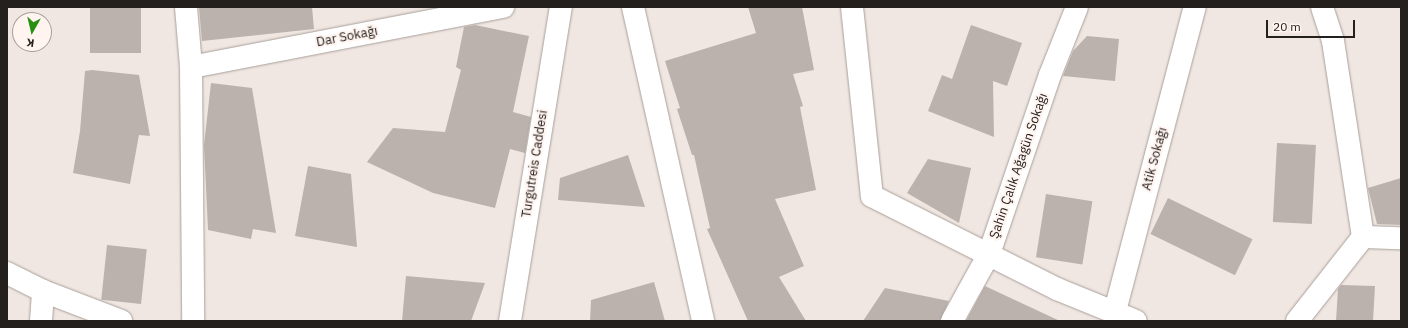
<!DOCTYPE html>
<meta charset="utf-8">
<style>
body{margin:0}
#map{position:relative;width:1408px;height:328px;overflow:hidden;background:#f1e7e2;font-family:"IBM Plex Sans",sans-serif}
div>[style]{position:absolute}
.building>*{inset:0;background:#bbb2ad;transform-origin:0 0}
.roads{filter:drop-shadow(0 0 1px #a89f9a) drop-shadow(0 0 1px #a89f9a)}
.minor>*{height:22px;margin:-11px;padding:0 11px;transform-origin:11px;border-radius:11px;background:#fff}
span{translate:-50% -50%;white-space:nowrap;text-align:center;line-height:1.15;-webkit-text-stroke:4px #fff4ef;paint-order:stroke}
.street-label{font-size:13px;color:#24201e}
.frame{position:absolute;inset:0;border:8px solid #24201e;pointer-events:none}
.north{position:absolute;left:12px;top:12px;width:40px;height:40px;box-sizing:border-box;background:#fff4ef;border:1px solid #a79f9b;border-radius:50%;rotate:188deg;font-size:11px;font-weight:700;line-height:16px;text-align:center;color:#24201e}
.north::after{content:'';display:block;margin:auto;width:14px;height:18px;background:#288f11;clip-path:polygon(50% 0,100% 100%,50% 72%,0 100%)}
.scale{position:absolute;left:1266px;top:20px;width:89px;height:18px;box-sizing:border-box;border:2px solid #24201e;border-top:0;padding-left:5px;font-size:12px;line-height:14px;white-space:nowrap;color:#24201e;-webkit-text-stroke:3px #fff4ef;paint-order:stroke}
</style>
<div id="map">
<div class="building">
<div style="left:90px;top:7px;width:51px;height:46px"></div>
<div style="clip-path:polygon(199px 7px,312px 7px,314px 29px,202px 41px)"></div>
<div style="clip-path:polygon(748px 7px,802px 7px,814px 70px,793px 74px,803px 106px,800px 107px,816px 190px,775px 199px,804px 266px,779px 277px,806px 321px,748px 321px,707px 229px,710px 228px,694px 155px,692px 155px,677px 109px,680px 108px,665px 61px,756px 33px)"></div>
<div style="clip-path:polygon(475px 25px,529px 36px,513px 112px,531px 117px,525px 153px,510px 149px,495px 208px,433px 193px,367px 162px,393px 128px,445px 132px,461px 70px,456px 67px,464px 27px)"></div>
<div style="clip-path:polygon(971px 25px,1022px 43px,1007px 86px,993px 81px,994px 137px,928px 111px,942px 75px,952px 79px)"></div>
<div style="clip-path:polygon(1087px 36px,1119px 39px,1115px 81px,1063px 76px,1073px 51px)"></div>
<div style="clip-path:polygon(92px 70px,139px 75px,150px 136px,139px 135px,130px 184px,73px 173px,80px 131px,85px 71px)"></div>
<div style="clip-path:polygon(211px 83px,252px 88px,276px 233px,253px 229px,251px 239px,208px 230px,204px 145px)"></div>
<div style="left:1277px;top:143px;width:39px;height:79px;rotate:3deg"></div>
<div style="clip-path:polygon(628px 155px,645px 207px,558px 200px,560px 178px)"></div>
<div style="clip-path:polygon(928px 159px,971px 168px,959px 223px,907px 193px)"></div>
<div style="clip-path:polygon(308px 166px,351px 174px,357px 247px,295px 236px)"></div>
<div style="clip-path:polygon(1401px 178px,1401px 225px,1377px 224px,1368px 188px)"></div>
<div style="left:1046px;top:194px;width:47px;height:64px;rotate:9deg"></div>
<div style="left:1168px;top:198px;width:94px;height:40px;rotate:26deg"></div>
<div style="left:107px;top:245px;width:40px;height:55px;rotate:6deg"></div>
<div style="clip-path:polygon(406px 276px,485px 283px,471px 321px,402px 321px)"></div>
<div style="clip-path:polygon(654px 282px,665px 321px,590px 321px,591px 300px)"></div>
<div style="clip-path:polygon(1341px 285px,1375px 286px,1373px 321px,1336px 321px,1338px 289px)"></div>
<div style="clip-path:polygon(985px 286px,1060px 321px,966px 321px)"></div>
<div style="clip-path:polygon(885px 288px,949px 301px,940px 321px,863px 321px)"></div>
</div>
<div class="roads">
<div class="minor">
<div style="left:186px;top:7px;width:60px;rotate:85.2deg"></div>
<div style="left:191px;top:67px;width:254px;rotate:89.5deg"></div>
<div style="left:633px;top:7px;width:322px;rotate:77.4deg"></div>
<div style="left:852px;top:7px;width:190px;rotate:84deg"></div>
<div style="left:872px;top:196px;width:207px;rotate:26.7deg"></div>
<div style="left:1057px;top:289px;width:85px;rotate:22.1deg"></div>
<div style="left:1322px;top:7px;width:36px;rotate:72deg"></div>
<div style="left:1333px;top:41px;width:198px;rotate:81.3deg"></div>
<div style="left:191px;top:67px;width:318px;rotate:-10.9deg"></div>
<div style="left:7px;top:273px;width:40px;rotate:26.6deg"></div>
<div style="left:43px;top:291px;width:84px;rotate:21deg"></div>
<div style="left:1115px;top:311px;width:314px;rotate:-75.3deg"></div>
<div style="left:41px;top:321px;width:30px;rotate:-86deg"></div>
<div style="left:510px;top:321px;width:318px;rotate:-80.8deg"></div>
<div style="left:952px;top:321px;width:77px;rotate:-61.1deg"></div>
<div style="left:989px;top:254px;width:189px;rotate:-71.2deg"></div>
<div style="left:1050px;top:75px;width:73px;rotate:-68.3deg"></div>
<div style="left:1297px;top:321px;width:107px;rotate:-51.8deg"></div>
<div style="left:1363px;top:237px;width:38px;rotate:2deg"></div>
</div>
</div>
<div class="street-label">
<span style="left:347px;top:37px;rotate:-11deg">Dar Sokağı</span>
<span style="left:1155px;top:159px;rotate:-75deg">Atik Sokağı</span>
<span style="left:535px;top:164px;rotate:-81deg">Turgutreis Caddesi</span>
<span style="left:1019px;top:166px;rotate:-71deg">Şahin Çalık Ağagün Sokağı</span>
</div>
<div class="frame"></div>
<div class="north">K</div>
<div class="scale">20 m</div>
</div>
